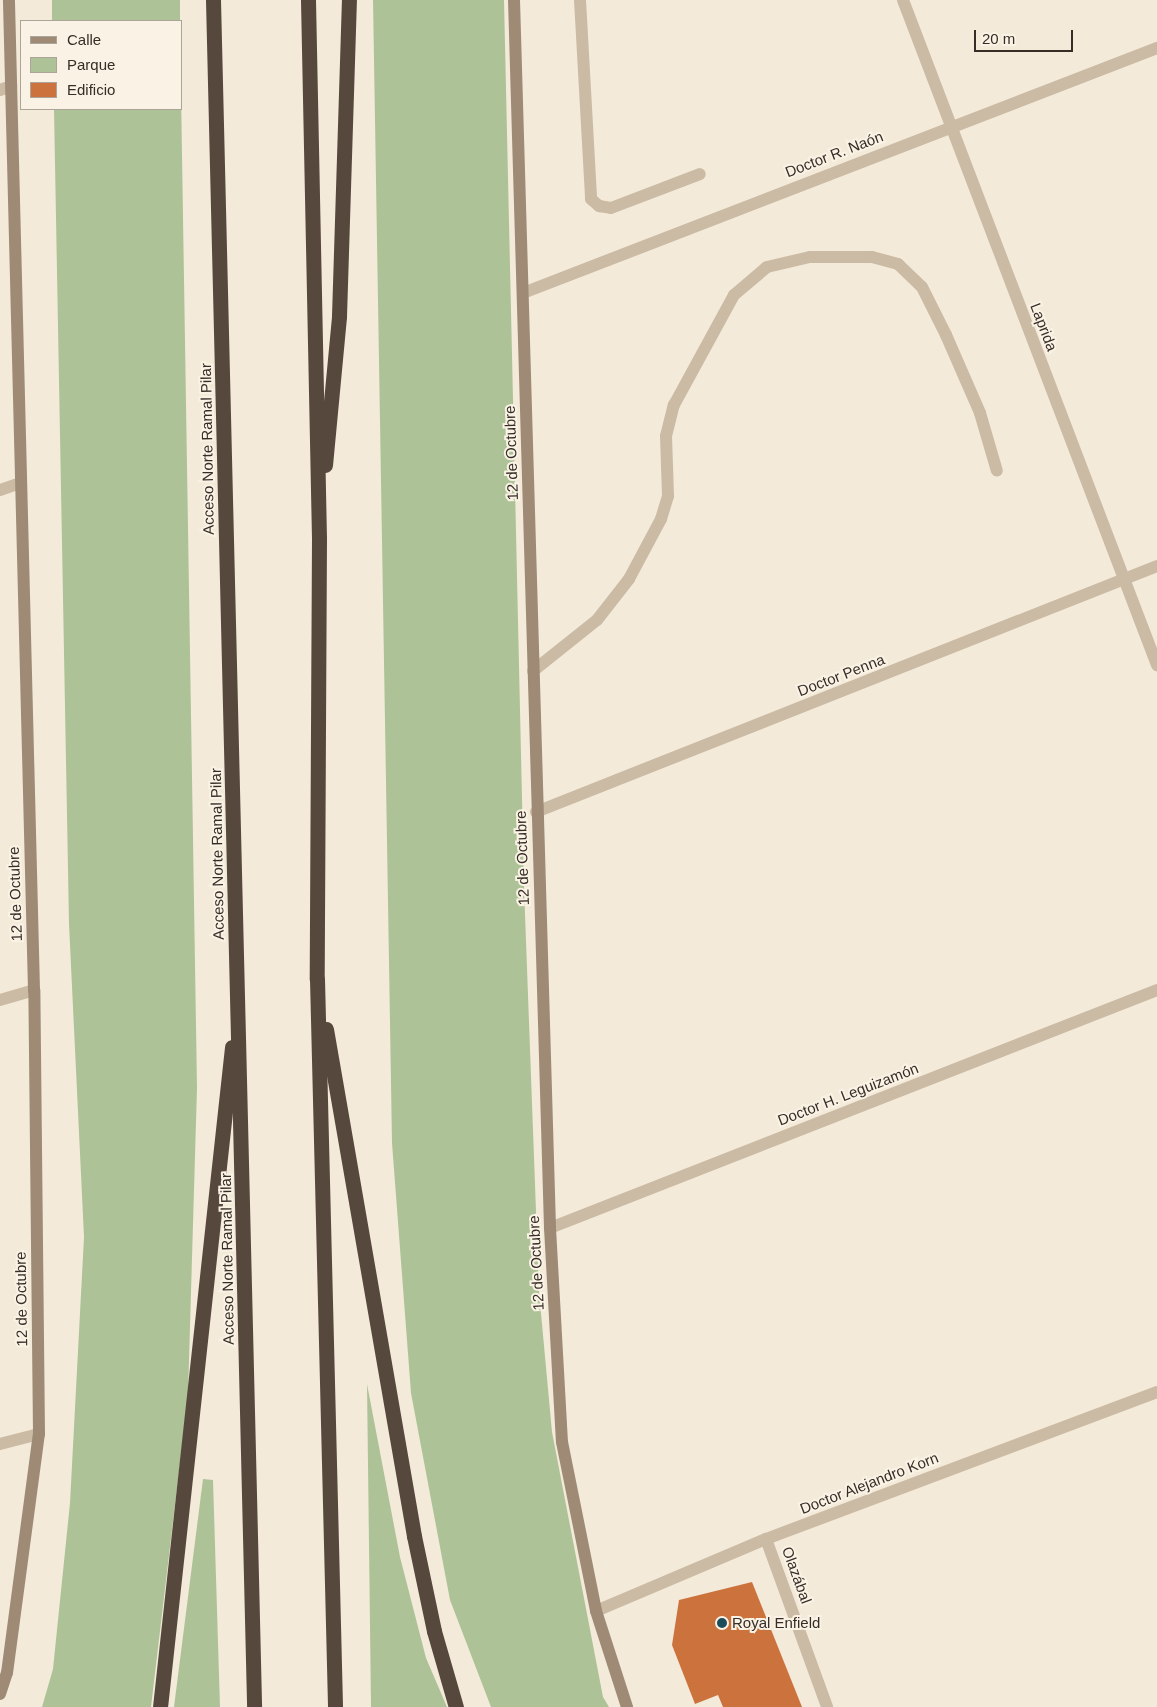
<!DOCTYPE html>
<meta charset="utf-8">
<style>
body{margin:0}
#map{position:relative;width:1157px;height:1707px;overflow:hidden;background:#f3ead9;font-family:Helvetica,sans-serif}
div>[style]{position:absolute}
.green>*{inset:0;background:#aec298;transform-origin:0 0}
.building>*{inset:0;background:#cc723d}
.lane>*{height:12px;margin:-6px;padding:0 6px;transform-origin:6px;border-radius:6px;background:#cbbba4}
.street>*{height:12px;margin:-6px;padding:0 6px;transform-origin:6px;border-radius:6px;background:#cbbba4}
.secondary>*{height:12px;margin:-6px;padding:0 6px;transform-origin:6px;border-radius:6px;background:#9f8a75}
.highway>*{height:15px;margin:-7.5px;padding:0 7.5px;transform-origin:7.5px;border-radius:7.5px;background:#57483d}
.dots>*{width:14px;height:14px;translate:-50% -50%;box-sizing:border-box;border:2px solid #faf3e5;border-radius:50%}
span{translate:-50% -50%;white-space:nowrap;text-align:center;line-height:1.15;-webkit-text-stroke:4px #faf3e5;paint-order:stroke}
.street-label{font-size:15px;color:#362d26}
.poi-label{font-size:15px;color:#362d26}
.left{translate:0 -50%;text-align:left}
.legend{position:absolute;left:20px;top:20px;width:162px;height:90px;box-sizing:border-box;background:#faf3e5;border:1px solid #aca499;margin:0;padding:6px 9px;list-style:none;font-size:15px;color:#362d26}
.legend li{display:flex;align-items:center;gap:10px;height:25px}
.legend b{width:25px;border:1px solid #aca499}
.scale{position:absolute;left:974px;top:30px;width:99px;height:22px;box-sizing:border-box;border:2px solid #362d26;border-top:0;padding-left:6px;font-size:15px;line-height:18px;white-space:nowrap;color:#362d26;-webkit-text-stroke:4px #faf3e5;paint-order:stroke}
</style>
<div id="map">
<div class="green">
<div style="left:52px;top:0;width:128px;height:21px"></div>
<div style="clip-path:polygon(373px 0,504px 0,524px 887px,539px 1292px,552px 1432px,603px 1697px,609px 1707px,491px 1707px,450px 1600px,411px 1393px,392px 1143px)"></div>
<div style="clip-path:polygon(181px 92px,197px 1088px,188px 1395px,151px 1707px,42px 1707px,53px 1669px,70px 1503px,84px 1237px,69px 924px,54px 109px,181px 109px)"></div>
<div style="clip-path:polygon(367px 1384px,400px 1557px,426px 1658px,447px 1707px,371px 1707px)"></div>
<div style="clip-path:polygon(203px 1479px,213px 1480px,220px 1707px,174px 1707px)"></div>
</div>
<div class="building">
<div style="clip-path:polygon(752px 1582px,802px 1707px,723px 1707px,718px 1695px,695px 1704px,672px 1645px,679px 1600px)"></div>
</div>
<div class="lane">
<div style="left:580px;top:0;width:199px;rotate:86.8deg"></div>
<div style="left:591px;top:199px;width:11px;rotate:41deg"></div>
<div style="left:599px;top:206px;width:12px;rotate:9deg"></div>
<div style="left:611px;top:208px;width:95px;rotate:-20.9deg"></div>
</div>
<div class="street">
<div style="left:903px;top:0;width:712px;rotate:69.1deg"></div>
<div style="left:0;top:90px;width:12px;rotate:-20deg"></div>
<div style="left:523px;top:293px;width:680px;rotate:-21.13deg"></div>
<div style="left:0;top:490px;width:21px;rotate:-19deg"></div>
<div style="left:533px;top:671px;width:82px;rotate:-38.6deg"></div>
<div style="left:597px;top:620px;width:52px;rotate:-52deg"></div>
<div style="left:629px;top:579px;width:68px;rotate:-61.9deg"></div>
<div style="left:661px;top:519px;width:24px;rotate:-73deg"></div>
<div style="left:668px;top:496px;width:60px;rotate:-91.9deg"></div>
<div style="left:666px;top:436px;width:32px;rotate:-76deg"></div>
<div style="left:674px;top:405px;width:125px;rotate:-61.4deg"></div>
<div style="left:734px;top:295px;width:43px;rotate:-40.3deg"></div>
<div style="left:767px;top:267px;width:44px;rotate:-13.1deg"></div>
<div style="left:810px;top:257px;width:62px"></div>
<div style="left:872px;top:257px;width:27px;rotate:15deg"></div>
<div style="left:898px;top:264px;width:33px;rotate:44deg"></div>
<div style="left:922px;top:287px;width:54px;rotate:63.4deg"></div>
<div style="left:946px;top:335px;width:85px;rotate:66.4deg"></div>
<div style="left:980px;top:413px;width:60px;rotate:73.7deg"></div>
<div style="left:536px;top:812px;width:668px;rotate:-21.61deg"></div>
<div style="left:0;top:1000px;width:35px;rotate:-16deg"></div>
<div style="left:550px;top:1228px;width:652px;rotate:-21.41deg"></div>
<div style="left:0;top:1444px;width:40px;rotate:-14.4deg"></div>
<div style="left:766px;top:1539px;width:179px;rotate:70deg"></div>
<div style="left:596px;top:1611px;width:185px;rotate:-23deg"></div>
<div style="left:766px;top:1539px;width:418px;rotate:-20.6deg"></div>
</div>
<div class="secondary">
<div style="left:514px;top:0;width:1229px;rotate:88.32deg"></div>
<div style="left:550px;top:1228px;width:214px;rotate:86.8deg"></div>
<div style="left:562px;top:1442px;width:172px;rotate:78.6deg"></div>
<div style="left:596px;top:1611px;width:101px;rotate:72.1deg"></div>
<div style="left:0;top:1694px;width:22px;rotate:-72deg"></div>
<div style="left:7px;top:1673px;width:241px;rotate:-82.4deg"></div>
<div style="left:39px;top:1434px;width:444px;rotate:-90.6deg"></div>
<div style="left:34px;top:990px;width:990px;rotate:-91.45deg"></div>
</div>
<div class="highway">
<div style="left:213px;top:0;width:1707px;rotate:88.62deg"></div>
<div style="left:308px;top:0;width:538px;rotate:88.83deg"></div>
<div style="left:319px;top:538px;width:441px;rotate:90.3deg"></div>
<div style="left:317px;top:979px;width:728px;rotate:88.58deg"></div>
<div style="left:325px;top:465px;width:150px;rotate:-84.6deg"></div>
<div style="left:339px;top:316px;width:316px;rotate:-88.2deg"></div>
<div style="left:326px;top:1029px;width:515px;rotate:80.15deg"></div>
<div style="left:414px;top:1536px;width:97px;rotate:78.1deg"></div>
<div style="left:434px;top:1631px;width:79px;rotate:73.9deg"></div>
<div style="left:160px;top:1707px;width:664px;rotate:-83.77deg"></div>
</div>
<div class="dots">
<div style="left:722px;top:1623px;background:#1a4d59"></div>
</div>
<div class="street-label">
<span style="left:834px;top:154px;rotate:-21deg">Doctor R. Naón</span>
<span style="left:1044px;top:327px;rotate:69deg">Laprida</span>
<span style="left:207px;top:449px;rotate:-91deg">Acceso Norte Ramal Pilar</span>
<span style="left:511px;top:453px;rotate:-92deg">12 de Octubre</span>
<span style="left:841px;top:675px;rotate:-21deg">Doctor Penna</span>
<span style="left:217px;top:854px;rotate:-91deg">Acceso Norte Ramal Pilar</span>
<span style="left:522px;top:858px;rotate:-92deg">12 de Octubre</span>
<span style="left:15px;top:894px;rotate:-92deg">12 de Octubre</span>
<span style="left:848px;top:1094px;rotate:-21deg">Doctor H. Leguizamón</span>
<span style="left:227px;top:1259px;rotate:-91deg">Acceso Norte Ramal Pilar</span>
<span style="left:536px;top:1263px;rotate:-93deg">12 de Octubre</span>
<span style="left:21px;top:1299px;rotate:-91deg">12 de Octubre</span>
<span style="left:869px;top:1483px;rotate:-21deg">Doctor Alejandro Korn</span>
<span style="left:797px;top:1575px;rotate:70deg">Olazábal</span>
</div>
<div class="poi-label">
<span class="left" style="left:732px;top:1623px">Royal Enfield</span>
</div>
<ul class="legend">
<li><b style="height:6px;background:#9f8a75"></b>Calle</li>
<li><b style="height:14px;background:#aec298"></b>Parque</li>
<li><b style="height:14px;background:#cc723d"></b>Edificio</li>
</ul>
<div class="scale">20 m</div>
</div>
